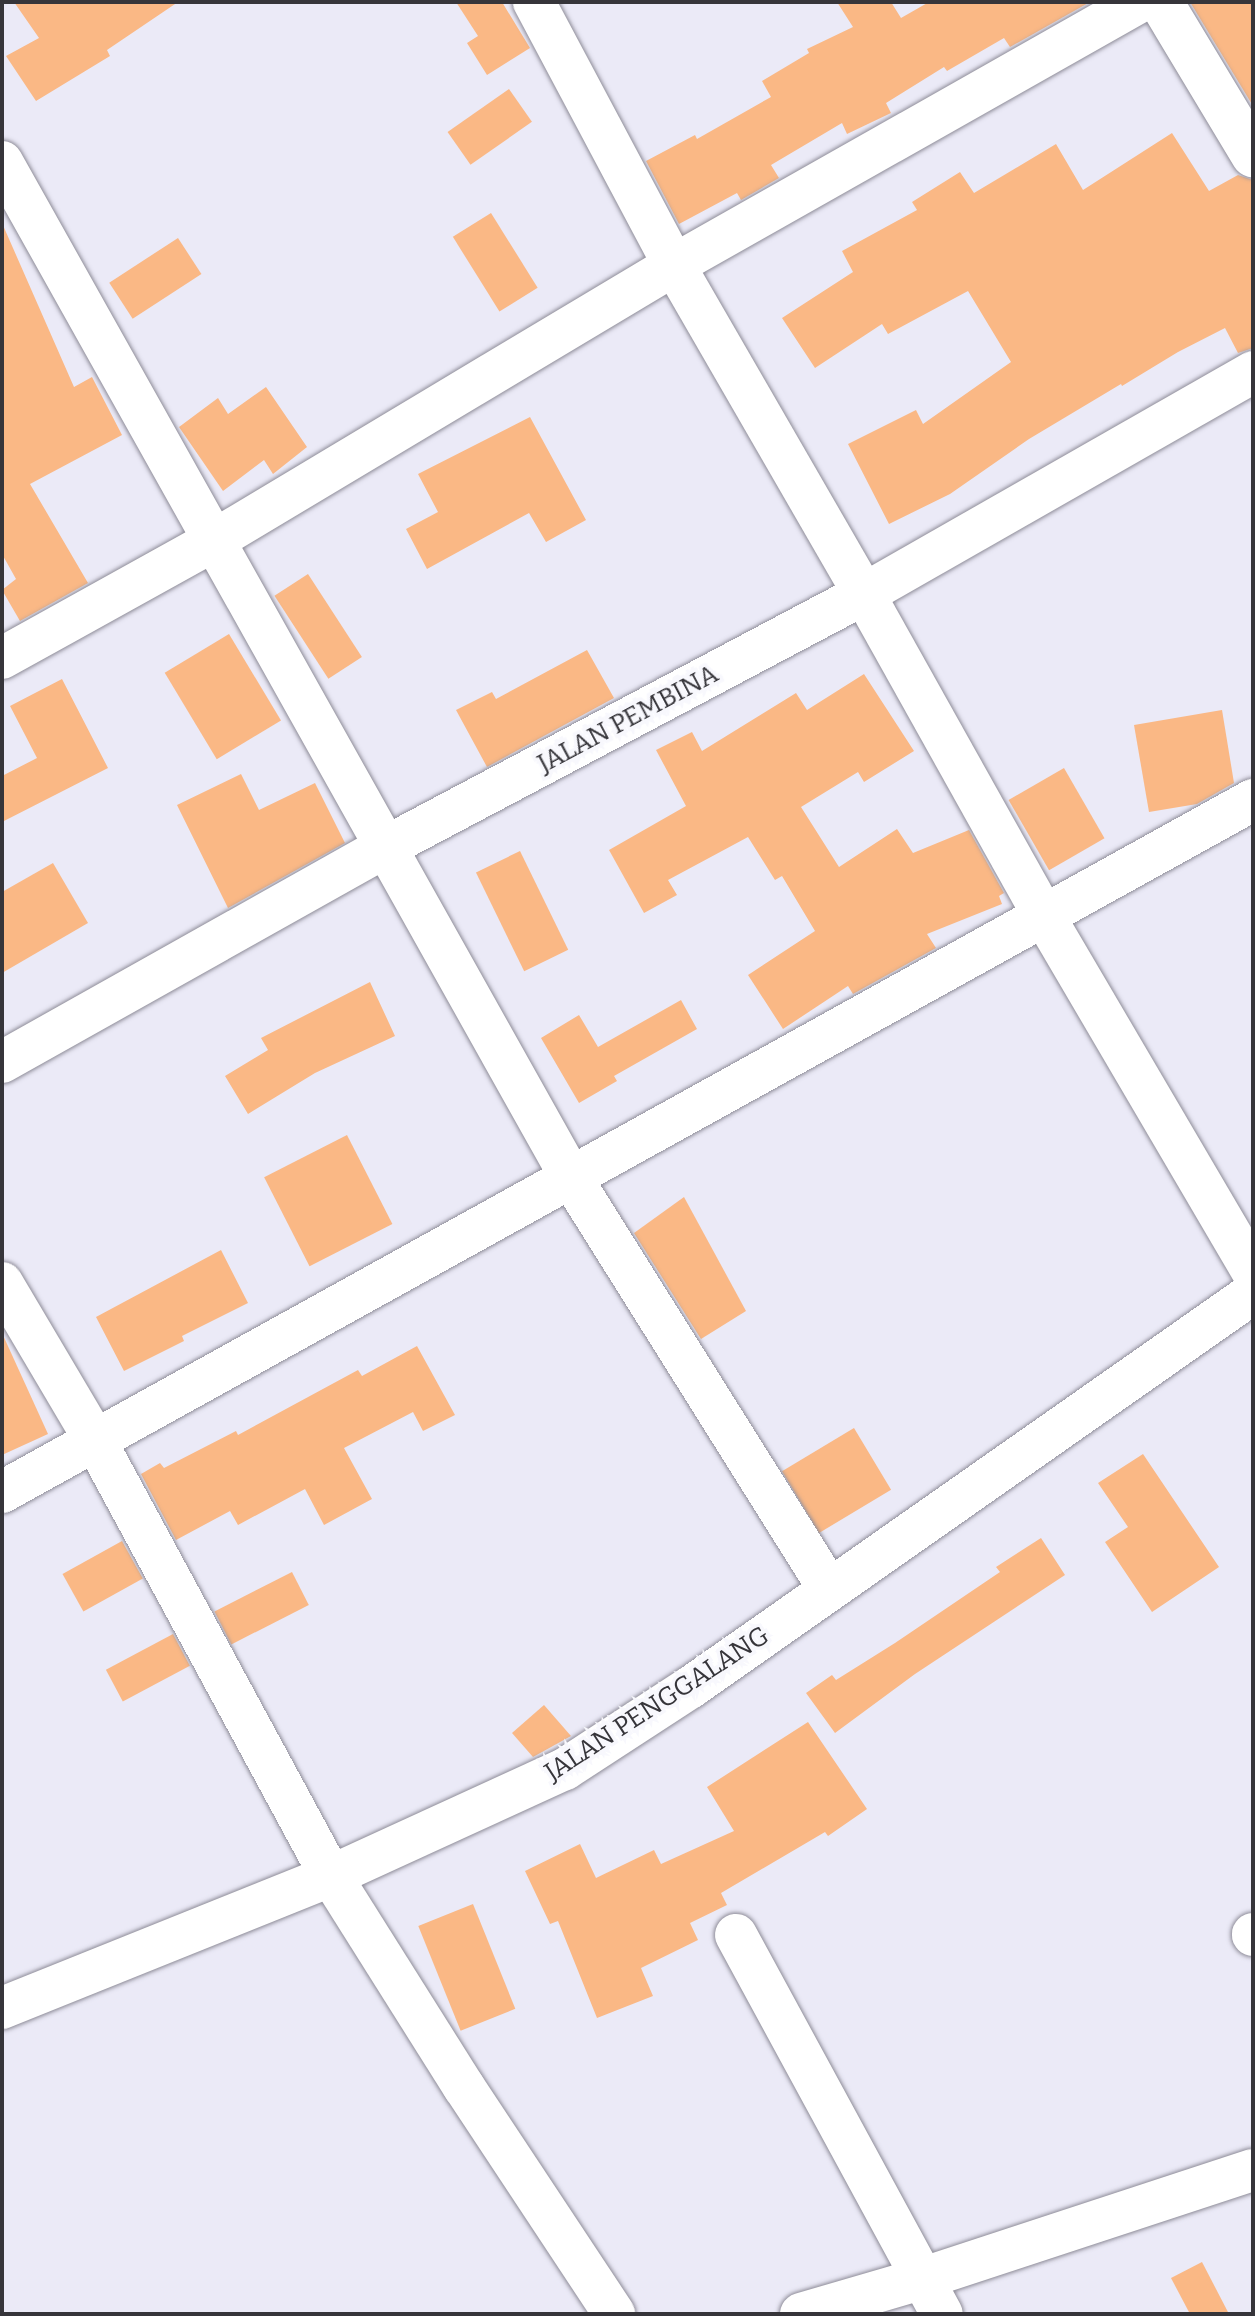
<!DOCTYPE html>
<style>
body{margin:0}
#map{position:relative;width:1255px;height:2316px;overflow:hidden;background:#ebeaf7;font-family:Bitter,serif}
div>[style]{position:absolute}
.building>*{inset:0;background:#fab885;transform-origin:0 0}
.roads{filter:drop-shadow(0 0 2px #8e8c98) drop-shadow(0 0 2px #8e8c98)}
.minor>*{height:42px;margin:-21px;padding:0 21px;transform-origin:21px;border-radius:21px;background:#fff}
.tertiary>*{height:44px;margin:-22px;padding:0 22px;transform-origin:22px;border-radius:22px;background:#fff}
span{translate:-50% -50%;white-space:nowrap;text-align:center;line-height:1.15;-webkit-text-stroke:7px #f8f8fd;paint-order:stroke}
.street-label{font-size:26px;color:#36353a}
.frame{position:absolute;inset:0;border:4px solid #36353a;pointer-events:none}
</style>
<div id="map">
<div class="building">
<div style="clip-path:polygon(14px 2px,178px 2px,107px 50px,110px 56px,36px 101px,6px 56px,39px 38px)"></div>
<div style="clip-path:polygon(456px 2px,502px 2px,530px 48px,487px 75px,467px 43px,478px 36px)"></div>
<div style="clip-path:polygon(837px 2px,891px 2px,901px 18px,929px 2px,1090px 2px,1010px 47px,1004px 38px,947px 71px,944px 67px,886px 103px,891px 113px,847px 134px,842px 123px,771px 165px,779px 178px,741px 200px,737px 193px,679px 224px,646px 161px,695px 135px,697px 139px,771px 97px,762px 81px,809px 53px,807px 49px,853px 27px)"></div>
<div style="clip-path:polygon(1190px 2px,1253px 2px,1253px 106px)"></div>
<div style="left:509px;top:89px;width:40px;height:75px;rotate:55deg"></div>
<div style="clip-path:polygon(1172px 133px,1209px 191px,1238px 175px,1253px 180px,1253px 348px,1238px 353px,1225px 328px,1178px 352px,1122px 386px,1121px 384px,1029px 439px,950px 494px,889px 524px,848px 444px,916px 410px,923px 424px,1011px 362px,968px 291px,888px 334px,882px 324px,815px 368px,782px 318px,853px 272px,842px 251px,917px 210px,912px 202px,960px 172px,974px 193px,1056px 144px,1083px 190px)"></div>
<div style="left:491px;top:213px;width:88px;height:45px;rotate:58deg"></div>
<div style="clip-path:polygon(2px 223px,74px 387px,92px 377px,122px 435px,30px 484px,88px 583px,20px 621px,2px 590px,16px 579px,2px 554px)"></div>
<div style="left:178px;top:238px;width:43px;height:82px;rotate:57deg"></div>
<div style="clip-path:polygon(266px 387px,307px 447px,273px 474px,264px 460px,223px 491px,179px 427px,218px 398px,228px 414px)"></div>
<div style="clip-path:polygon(530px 417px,586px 520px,546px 542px,529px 513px,427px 569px,406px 529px,438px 512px,418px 474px)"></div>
<div style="left:308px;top:574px;width:99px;height:40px;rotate:57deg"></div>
<div style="left:229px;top:634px;width:101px;height:75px;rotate:59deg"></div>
<div style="clip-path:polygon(587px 650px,614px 698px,487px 767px,456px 710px,492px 692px,496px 699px)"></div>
<div style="clip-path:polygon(864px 674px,914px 751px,864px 782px,858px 772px,801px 807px,839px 867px,897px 829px,913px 853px,969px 830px,1004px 893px,999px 896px,1002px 904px,927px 934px,936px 948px,853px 994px,848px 986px,783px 1029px,748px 975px,815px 931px,782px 876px,775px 880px,748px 837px,668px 880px,677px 895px,644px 913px,609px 850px,686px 806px,656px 750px,692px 732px,702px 751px,796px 693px,807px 710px)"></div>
<div style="clip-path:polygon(62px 679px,108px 768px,2px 822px,2px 776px,37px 758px,10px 706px)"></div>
<div style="clip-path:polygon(1222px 710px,1234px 783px,1197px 804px,1149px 812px,1134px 725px)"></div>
<div style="left:1064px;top:768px;width:81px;height:64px;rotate:60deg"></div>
<div style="clip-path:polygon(241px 774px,259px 810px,315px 783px,345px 843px,228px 908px,177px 805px)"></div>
<div style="left:520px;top:851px;width:110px;height:49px;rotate:64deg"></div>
<div style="clip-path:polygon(53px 863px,88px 923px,2px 973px,2px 892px)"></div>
<div style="clip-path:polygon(370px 982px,395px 1036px,315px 1073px,248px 1114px,225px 1076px,268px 1050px,261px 1038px)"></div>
<div style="clip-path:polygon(681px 1000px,697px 1029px,614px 1076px,617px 1081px,579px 1103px,541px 1038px,579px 1015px,598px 1047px)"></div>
<div style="left:347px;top:1135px;width:100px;height:93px;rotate:63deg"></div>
<div style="clip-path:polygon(684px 1197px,746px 1311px,701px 1339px,634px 1233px)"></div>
<div style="clip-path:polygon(221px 1250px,248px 1303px,182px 1336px,184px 1341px,124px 1371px,96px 1317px)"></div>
<div style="clip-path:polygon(2px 1333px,48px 1434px,2px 1455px)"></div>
<div style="clip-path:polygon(417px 1346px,455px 1415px,423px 1431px,413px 1412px,344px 1448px,372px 1499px,324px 1525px,305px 1489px,238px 1525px,230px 1511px,176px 1540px,141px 1474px,160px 1463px,164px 1468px,236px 1431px,238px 1435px,358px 1370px,362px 1376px)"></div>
<div style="left:854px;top:1428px;width:72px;height:84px;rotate:59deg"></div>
<div style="clip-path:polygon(1143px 1454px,1219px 1567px,1152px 1612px,1105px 1542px,1128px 1527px,1098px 1483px)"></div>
<div style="clip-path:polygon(1041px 1538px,1065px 1575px,915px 1674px,835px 1733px,806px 1693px,832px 1675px,836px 1680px,895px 1643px,1000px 1572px,996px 1567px)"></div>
<div style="left:122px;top:1541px;width:43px;height:68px;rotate:61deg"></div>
<div style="left:292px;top:1572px;width:37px;height:87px;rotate:63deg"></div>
<div style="left:173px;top:1634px;width:36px;height:76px;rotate:62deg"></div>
<div style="clip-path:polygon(544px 1705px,571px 1736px,533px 1757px,512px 1733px)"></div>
<div style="clip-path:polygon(808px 1722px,867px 1809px,828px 1836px,825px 1832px,721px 1893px,727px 1905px,690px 1923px,698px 1940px,641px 1968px,653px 1996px,597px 2018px,558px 1921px,550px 1924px,525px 1871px,580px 1844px,596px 1878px,654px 1850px,661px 1864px,734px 1831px,707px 1787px)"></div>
<div style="left:473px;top:1904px;width:113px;height:59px;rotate:68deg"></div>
<div style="clip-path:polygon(1202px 2262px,1229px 2314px,1190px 2314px,1171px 2278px)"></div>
</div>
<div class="roads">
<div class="minor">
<div style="left:534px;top:2px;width:298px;rotate:62deg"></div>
<div style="left:674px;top:265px;width:380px;rotate:60deg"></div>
<div style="left:864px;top:594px;width:369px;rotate:60.8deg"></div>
<div style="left:1044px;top:916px;width:413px;rotate:59.6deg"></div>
<div style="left:2px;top:162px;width:1162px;rotate:60.74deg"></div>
<div style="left:570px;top:1176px;width:486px;rotate:57.9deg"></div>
<div style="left:2px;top:658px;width:241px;rotate:-29deg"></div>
<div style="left:213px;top:541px;width:537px;rotate:-30.91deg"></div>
<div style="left:674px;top:265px;width:534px;rotate:-29.49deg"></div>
<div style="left:2px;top:1062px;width:438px;rotate:-29.3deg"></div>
<div style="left:384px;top:848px;width:543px;rotate:-27.89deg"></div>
<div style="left:864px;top:594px;width:448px;rotate:-29.7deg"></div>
<div style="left:2px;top:1283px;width:185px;rotate:59.4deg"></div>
<div style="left:96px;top:1442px;width:494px;rotate:61.6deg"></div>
<div style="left:331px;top:1876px;width:249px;rotate:57.8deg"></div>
<div style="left:464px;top:2087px;width:272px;rotate:56.5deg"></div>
<div style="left:2px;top:1492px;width:1430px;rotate:-28.95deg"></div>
<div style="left:1253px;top:1934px;width:1px;rotate:90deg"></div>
<div style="left:736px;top:1935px;width:431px;rotate:61.5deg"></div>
<div style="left:2px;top:2008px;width:354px;rotate:-21.9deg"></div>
<div style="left:331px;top:1876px;width:257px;rotate:-24.6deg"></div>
<div style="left:565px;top:1769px;width:150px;rotate:-33.1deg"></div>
<div style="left:691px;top:1687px;width:686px;rotate:-35.03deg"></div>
<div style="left:801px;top:2314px;width:125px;rotate:-16.3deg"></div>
<div style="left:921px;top:2279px;width:349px;rotate:-18.2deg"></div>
</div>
<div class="tertiary">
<div style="left:1161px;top:2px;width:179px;rotate:59deg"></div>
</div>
</div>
<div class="street-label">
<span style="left:628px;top:719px;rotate:-28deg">JALAN PEMBINA</span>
<span style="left:657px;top:1704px;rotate:-33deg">JALAN PENGGALANG</span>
</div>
<div class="frame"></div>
</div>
